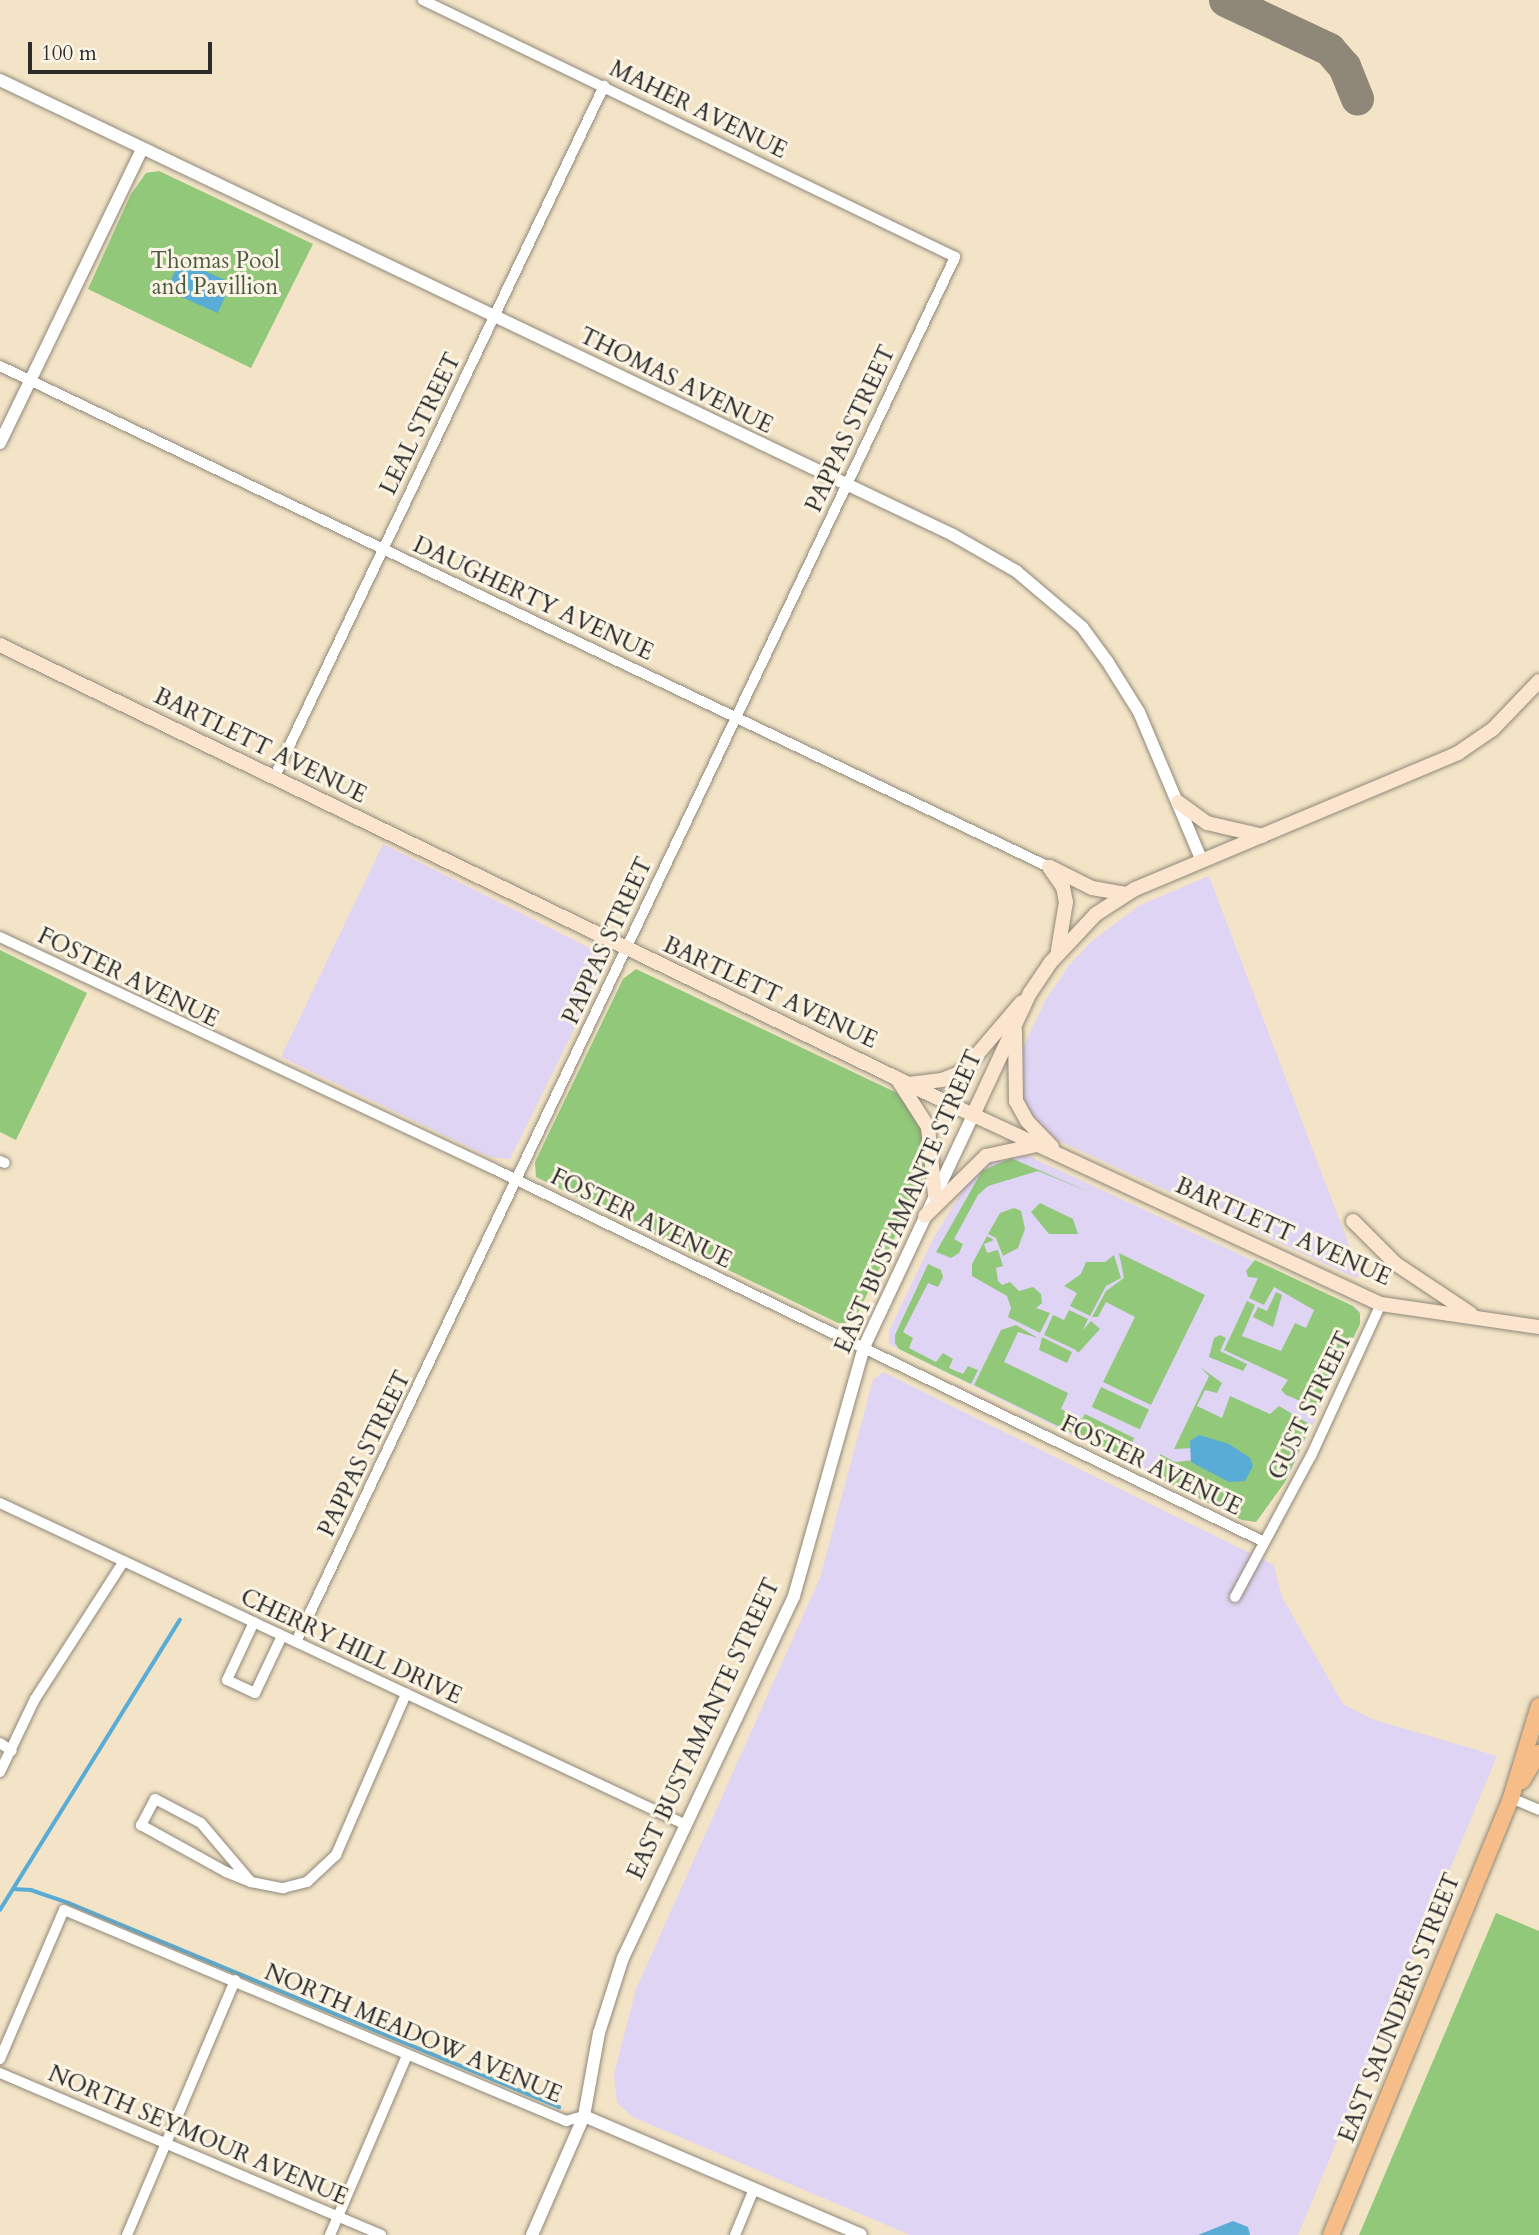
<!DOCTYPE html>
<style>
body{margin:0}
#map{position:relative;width:1539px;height:2235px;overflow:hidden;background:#f3e4c7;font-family:Cardo,serif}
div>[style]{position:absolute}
.built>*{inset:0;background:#e0d4f4}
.green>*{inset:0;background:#91c87a;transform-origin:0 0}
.water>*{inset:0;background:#59acd5;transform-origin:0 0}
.stream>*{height:3.5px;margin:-1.75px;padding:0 1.75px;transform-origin:1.75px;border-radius:1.75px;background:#59acd5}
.taxiway>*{height:33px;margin:-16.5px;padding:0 16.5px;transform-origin:16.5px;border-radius:16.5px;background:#8f8879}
.roads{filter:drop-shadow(0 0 2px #8f8879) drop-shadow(0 0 2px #8f8879)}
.minor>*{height:10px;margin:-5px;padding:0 5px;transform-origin:5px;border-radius:5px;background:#fff}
.tertiary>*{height:12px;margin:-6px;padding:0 6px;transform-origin:6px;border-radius:6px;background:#fff}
.secondary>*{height:14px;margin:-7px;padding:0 7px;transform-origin:7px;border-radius:7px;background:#fce5cf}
.primary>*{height:16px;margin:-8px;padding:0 8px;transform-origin:8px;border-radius:8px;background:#f7bd88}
span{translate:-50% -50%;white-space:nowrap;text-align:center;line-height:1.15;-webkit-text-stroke:6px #fcf5e5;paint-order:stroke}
.street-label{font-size:23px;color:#2b2b2b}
.park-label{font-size:23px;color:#4a5a43}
.scale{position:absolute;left:28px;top:42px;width:184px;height:32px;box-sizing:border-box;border:4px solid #2b2b2b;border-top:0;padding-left:9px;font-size:21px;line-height:24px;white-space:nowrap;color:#2b2b2b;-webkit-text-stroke:5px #fcf5e5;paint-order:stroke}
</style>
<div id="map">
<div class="built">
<div style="clip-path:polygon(383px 844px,604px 955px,605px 967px,510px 1159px,490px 1157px,281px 1057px)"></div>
<div style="clip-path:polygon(1209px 876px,1360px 1274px,1356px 1278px,1057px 1140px,1021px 1105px,1021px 1052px,1045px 1001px,1070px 964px,1092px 941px,1140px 905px)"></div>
<div style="clip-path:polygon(1004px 1153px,1028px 1156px,1059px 1170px,1359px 1310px,1360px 1324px,1293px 1467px,1258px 1520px,1242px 1520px,889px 1344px,889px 1331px,934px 1237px,974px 1172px)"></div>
<div style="clip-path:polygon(883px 1372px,1274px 1565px,1282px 1597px,1343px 1704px,1372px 1719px,1497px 1756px,1298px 2235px,910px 2235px,633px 2117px,617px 2103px,614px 2074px,636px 1989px,820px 1578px,873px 1380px)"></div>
</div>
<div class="green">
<div style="clip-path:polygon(159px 171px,313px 244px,251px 368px,88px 289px,131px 194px,146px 173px)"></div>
<div style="clip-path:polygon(0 950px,87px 993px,16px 1140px,0 1132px)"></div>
<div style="clip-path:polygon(636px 969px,897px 1093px,920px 1117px,926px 1173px,853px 1323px,838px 1323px,536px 1177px,535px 1162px,623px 979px)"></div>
<div style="clip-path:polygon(1011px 1158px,1092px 1193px,1038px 1171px,988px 1186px,978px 1195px,954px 1239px,963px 1244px,959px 1253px,951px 1258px,936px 1252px,982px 1171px)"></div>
<div style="clip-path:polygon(1040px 1203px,1073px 1219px,1078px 1234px,1049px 1234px,1031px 1212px)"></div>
<div style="clip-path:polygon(1014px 1208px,1021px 1211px,1025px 1229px,1018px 1248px,1003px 1256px,996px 1238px,988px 1234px,1000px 1213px)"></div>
<div style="clip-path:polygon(987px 1236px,994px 1240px,984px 1244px,987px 1253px,998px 1250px,1003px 1266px,996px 1268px,998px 1281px,1002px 1285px,1010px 1282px,1019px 1291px,1033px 1287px,1041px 1294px,1042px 1303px,1036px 1308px,1050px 1313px,1040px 1333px,1008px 1317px,1011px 1308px,1007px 1296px,972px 1276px,972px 1264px)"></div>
<div style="clip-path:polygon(1119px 1253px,1205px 1295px,1151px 1405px,1103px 1382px,1135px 1317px,1106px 1302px,1098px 1317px,1092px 1317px,1106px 1291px,1124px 1278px)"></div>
<div style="clip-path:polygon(1114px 1255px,1121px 1278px,1106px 1286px,1090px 1316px,1070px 1306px,1077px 1293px,1064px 1286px,1081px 1274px,1086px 1262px,1105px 1262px)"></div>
<div style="clip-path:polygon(1255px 1260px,1353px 1306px,1360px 1313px,1360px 1324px,1318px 1408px,1286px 1395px,1281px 1390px,1288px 1380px,1224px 1350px,1247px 1301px,1255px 1305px,1242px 1336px,1281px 1351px,1295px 1323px,1306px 1328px,1314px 1310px,1274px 1287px,1264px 1305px,1249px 1298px,1258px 1278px,1248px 1277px,1246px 1271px)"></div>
<div style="clip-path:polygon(928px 1264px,941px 1270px,943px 1277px,938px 1287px,928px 1283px,903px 1332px,913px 1338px,909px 1348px,936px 1362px,943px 1353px,953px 1359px,949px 1368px,963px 1374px,968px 1366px,978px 1370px,971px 1384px,899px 1349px,895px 1343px,895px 1335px)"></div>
<div style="clip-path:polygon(1276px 1292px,1282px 1295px,1273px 1327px,1253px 1317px,1258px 1307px,1267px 1311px)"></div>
<div style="clip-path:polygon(1069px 1310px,1088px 1319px,1074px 1349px,1044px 1335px,1053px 1315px,1064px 1320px)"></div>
<div style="left:1091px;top:1321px;width:12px;height:32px;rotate:42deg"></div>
<div style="clip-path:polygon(1016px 1325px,1038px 1338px,1018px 1332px,1004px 1362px,1068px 1393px,1061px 1409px,1082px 1419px,1085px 1414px,1134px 1438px,1125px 1459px,974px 1385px,1001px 1330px)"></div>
<div style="clip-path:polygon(1220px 1335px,1226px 1338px,1220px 1351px,1247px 1364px,1243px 1371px,1209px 1357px,1214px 1338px)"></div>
<div style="clip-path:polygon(1042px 1337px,1072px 1352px,1067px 1363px,1039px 1350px)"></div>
<div style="clip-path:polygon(1200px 1367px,1222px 1383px,1217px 1393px,1205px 1390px,1197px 1406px,1222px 1418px,1230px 1396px,1270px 1414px,1279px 1406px,1311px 1425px,1285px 1482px,1256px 1522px,1242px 1520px,1153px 1475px,1160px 1454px,1175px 1462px,1195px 1460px,1193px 1448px,1174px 1449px,1209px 1376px)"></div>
<div style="left:1101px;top:1387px;width:53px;height:22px;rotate:25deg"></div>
<div style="clip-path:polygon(1496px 1913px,1539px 1931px,1539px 2235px,1359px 2235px)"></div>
</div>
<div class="water">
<div style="left:180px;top:260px;width:56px;height:33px;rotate:24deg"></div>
<div style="clip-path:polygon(1199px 1435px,1229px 1444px,1250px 1458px,1253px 1466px,1245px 1481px,1229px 1482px,1191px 1462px,1190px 1441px)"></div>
<div style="clip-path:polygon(1233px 2221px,1248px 2227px,1250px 2235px,1198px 2235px)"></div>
</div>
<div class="stream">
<div style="left:13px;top:1889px;width:18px;rotate:3deg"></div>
<div style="left:31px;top:1890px;width:40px;rotate:18.9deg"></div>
<div style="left:69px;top:1903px;width:531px;rotate:22.6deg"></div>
<div style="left:0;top:1910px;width:341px;rotate:-58.2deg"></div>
</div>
<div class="taxiway">
<div style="left:1225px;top:0;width:115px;rotate:25.2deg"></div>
<div style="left:1329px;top:49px;width:23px;rotate:49deg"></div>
<div style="left:1344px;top:66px;width:35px;rotate:68deg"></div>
</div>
<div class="roads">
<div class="minor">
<div style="left:0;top:366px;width:1162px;rotate:25.53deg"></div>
<div style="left:274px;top:778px;width:767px;rotate:-64.5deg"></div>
<div style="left:0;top:937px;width:546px;rotate:25.16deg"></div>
<div style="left:494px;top:1169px;width:853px;rotate:25.84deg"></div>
<div style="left:0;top:1161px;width:5px;rotate:22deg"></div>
<div style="left:0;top:1503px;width:758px;rotate:25.14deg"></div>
<div style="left:1235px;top:1597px;width:160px;rotate:-61.7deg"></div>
<div style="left:1311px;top:1456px;width:167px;rotate:-65.3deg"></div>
<div style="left:254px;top:1622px;width:64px;rotate:115deg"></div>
<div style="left:227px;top:1680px;width:31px;rotate:25deg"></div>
<div style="left:255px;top:1693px;width:63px;rotate:-64.7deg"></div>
<div style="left:296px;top:1642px;width:1534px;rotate:-64.55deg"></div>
<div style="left:955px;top:257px;width:591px;rotate:-154.22deg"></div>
<div style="left:0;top:1743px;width:14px;rotate:34deg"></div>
<div style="left:0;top:1772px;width:81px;rotate:-64.4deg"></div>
<div style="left:35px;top:1699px;width:164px;rotate:-57.2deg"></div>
<div style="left:1511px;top:1798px;width:30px;rotate:23deg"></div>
<div style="left:251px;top:1882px;width:77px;rotate:-130.3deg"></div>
<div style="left:201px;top:1823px;width:52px;rotate:-152.4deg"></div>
<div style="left:155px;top:1799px;width:30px;rotate:118deg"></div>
<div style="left:141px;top:1825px;width:97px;rotate:28.9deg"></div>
<div style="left:226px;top:1872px;width:27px;rotate:22deg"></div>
<div style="left:251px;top:1882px;width:33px;rotate:11deg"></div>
<div style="left:283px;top:1888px;width:25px;rotate:-14deg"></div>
<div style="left:307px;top:1882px;width:40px;rotate:-43deg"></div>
<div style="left:336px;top:1855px;width:176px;rotate:-66.5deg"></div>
<div style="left:0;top:2059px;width:162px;rotate:-66.8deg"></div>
<div style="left:64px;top:1910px;width:545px;rotate:22.8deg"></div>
<div style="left:566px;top:2121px;width:19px;rotate:-16deg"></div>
<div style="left:0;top:2073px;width:414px;rotate:23deg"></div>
<div style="left:127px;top:2235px;width:277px;rotate:-67deg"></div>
<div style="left:330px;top:2235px;width:196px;rotate:-66.8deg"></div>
<div style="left:735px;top:2235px;width:50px;rotate:-67.6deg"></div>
</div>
<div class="tertiary">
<div style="left:0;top:80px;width:1056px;rotate:25.52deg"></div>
<div style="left:953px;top:535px;width:73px;rotate:29.7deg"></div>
<div style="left:1016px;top:571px;width:87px;rotate:40.3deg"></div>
<div style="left:1082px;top:627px;width:42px;rotate:53.7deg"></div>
<div style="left:1107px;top:661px;width:60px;rotate:57.9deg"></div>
<div style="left:1139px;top:712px;width:162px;rotate:67.1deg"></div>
<div style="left:0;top:443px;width:326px;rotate:-64.2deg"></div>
<div style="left:584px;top:2116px;width:301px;rotate:23.2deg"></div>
<div style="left:532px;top:2235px;width:130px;rotate:-66.4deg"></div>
<div style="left:584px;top:2116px;width:84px;rotate:-79.8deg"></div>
<div style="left:599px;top:2033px;width:79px;rotate:-72.3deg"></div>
<div style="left:623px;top:1958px;width:400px;rotate:-64.7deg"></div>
<div style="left:794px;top:1596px;width:259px;rotate:-74.3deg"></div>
<div style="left:864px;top:1347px;width:256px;rotate:-64.8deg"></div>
</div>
<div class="secondary">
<div style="left:0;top:645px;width:1060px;rotate:25.79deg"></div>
<div style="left:954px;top:1106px;width:471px;rotate:24.9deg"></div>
<div style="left:1381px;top:1304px;width:160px;rotate:8.3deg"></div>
<div style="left:1178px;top:802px;width:36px;rotate:36deg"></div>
<div style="left:1207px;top:823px;width:57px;rotate:13.1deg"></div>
<div style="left:1049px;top:867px;width:24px;rotate:55deg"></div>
<div style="left:1063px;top:887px;width:15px;rotate:79deg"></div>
<div style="left:1066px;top:902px;width:49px;rotate:99.5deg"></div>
<div style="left:1050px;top:867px;width:47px;rotate:26.6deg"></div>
<div style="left:1092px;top:888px;width:34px;rotate:10deg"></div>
<div style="left:1015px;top:1030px;width:71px;rotate:89.2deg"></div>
<div style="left:1016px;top:1101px;width:23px;rotate:61deg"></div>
<div style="left:1027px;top:1121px;width:36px;rotate:46deg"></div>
<div style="left:898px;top:1080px;width:56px;rotate:57.4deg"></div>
<div style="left:928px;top:1127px;width:68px;rotate:84.1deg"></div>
<div style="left:909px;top:1084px;width:33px;rotate:-7deg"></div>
<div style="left:942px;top:1080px;width:22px;rotate:-22deg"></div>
<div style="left:962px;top:1072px;width:92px;rotate:-49.4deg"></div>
<div style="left:973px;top:1115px;width:135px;rotate:-65deg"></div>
<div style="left:1030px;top:993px;width:36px;rotate:-56deg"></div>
<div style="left:1050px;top:963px;width:67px;rotate:-46.8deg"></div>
<div style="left:1096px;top:914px;width:46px;rotate:-32.7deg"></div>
<div style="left:1135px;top:889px;width:350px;rotate:-22.8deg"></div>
<div style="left:1458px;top:753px;width:42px;rotate:-34.4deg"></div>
<div style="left:1493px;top:729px;width:66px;rotate:-46.2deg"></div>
<div style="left:925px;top:1216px;width:86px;rotate:-44.5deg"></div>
<div style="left:986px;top:1156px;width:52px;rotate:-12.2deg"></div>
<div style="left:1353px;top:1221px;width:61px;rotate:45deg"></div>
<div style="left:1396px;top:1264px;width:90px;rotate:33.7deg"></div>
</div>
<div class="primary">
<div style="left:1522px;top:1781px;width:33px;rotate:-59deg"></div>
<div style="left:1331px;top:2235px;width:473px;rotate:-67.6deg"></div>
<div style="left:1511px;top:1798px;width:96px;rotate:-73.1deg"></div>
</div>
</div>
<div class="street-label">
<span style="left:698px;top:110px;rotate:26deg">MAHER AVENUE</span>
<span style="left:676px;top:381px;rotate:26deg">THOMAS AVENUE</span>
<span style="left:421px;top:424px;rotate:-64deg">LEAL STREET</span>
<span style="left:851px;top:429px;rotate:-65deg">PAPPAS STREET</span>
<span style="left:533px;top:599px;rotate:25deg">DAUGHERTY AVENUE</span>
<span style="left:260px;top:746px;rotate:26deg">BARTLETT AVENUE</span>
<span style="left:608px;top:941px;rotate:-65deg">PAPPAS STREET</span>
<span style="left:128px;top:978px;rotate:26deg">FOSTER AVENUE</span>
<span style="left:770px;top:993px;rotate:25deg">BARTLETT AVENUE</span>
<span style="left:909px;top:1202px;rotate:-66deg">EAST BUSTAMANTE STREET</span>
<span style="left:641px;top:1219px;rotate:26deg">FOSTER AVENUE</span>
<span style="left:1283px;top:1232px;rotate:24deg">BARTLETT AVENUE</span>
<span style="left:1311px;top:1406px;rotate:-64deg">GUST STREET</span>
<span style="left:365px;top:1454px;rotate:-64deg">PAPPAS STREET</span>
<span style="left:1151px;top:1466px;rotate:26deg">FOSTER AVENUE</span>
<span style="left:351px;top:1647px;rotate:25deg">CHERRY HILL DRIVE</span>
<span style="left:704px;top:1729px;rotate:-65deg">EAST BUSTAMANTE STREET</span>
<span style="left:1400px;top:2008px;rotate:-68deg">EAST SAUNDERS STREET</span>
<span style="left:413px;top:2034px;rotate:23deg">NORTH MEADOW AVENUE</span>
<span style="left:198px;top:2136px;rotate:23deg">NORTH SEYMOUR AVENUE</span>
</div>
<div class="park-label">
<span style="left:215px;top:274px">Thomas Pool<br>and Pavillion</span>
</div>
<div class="scale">100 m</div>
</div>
